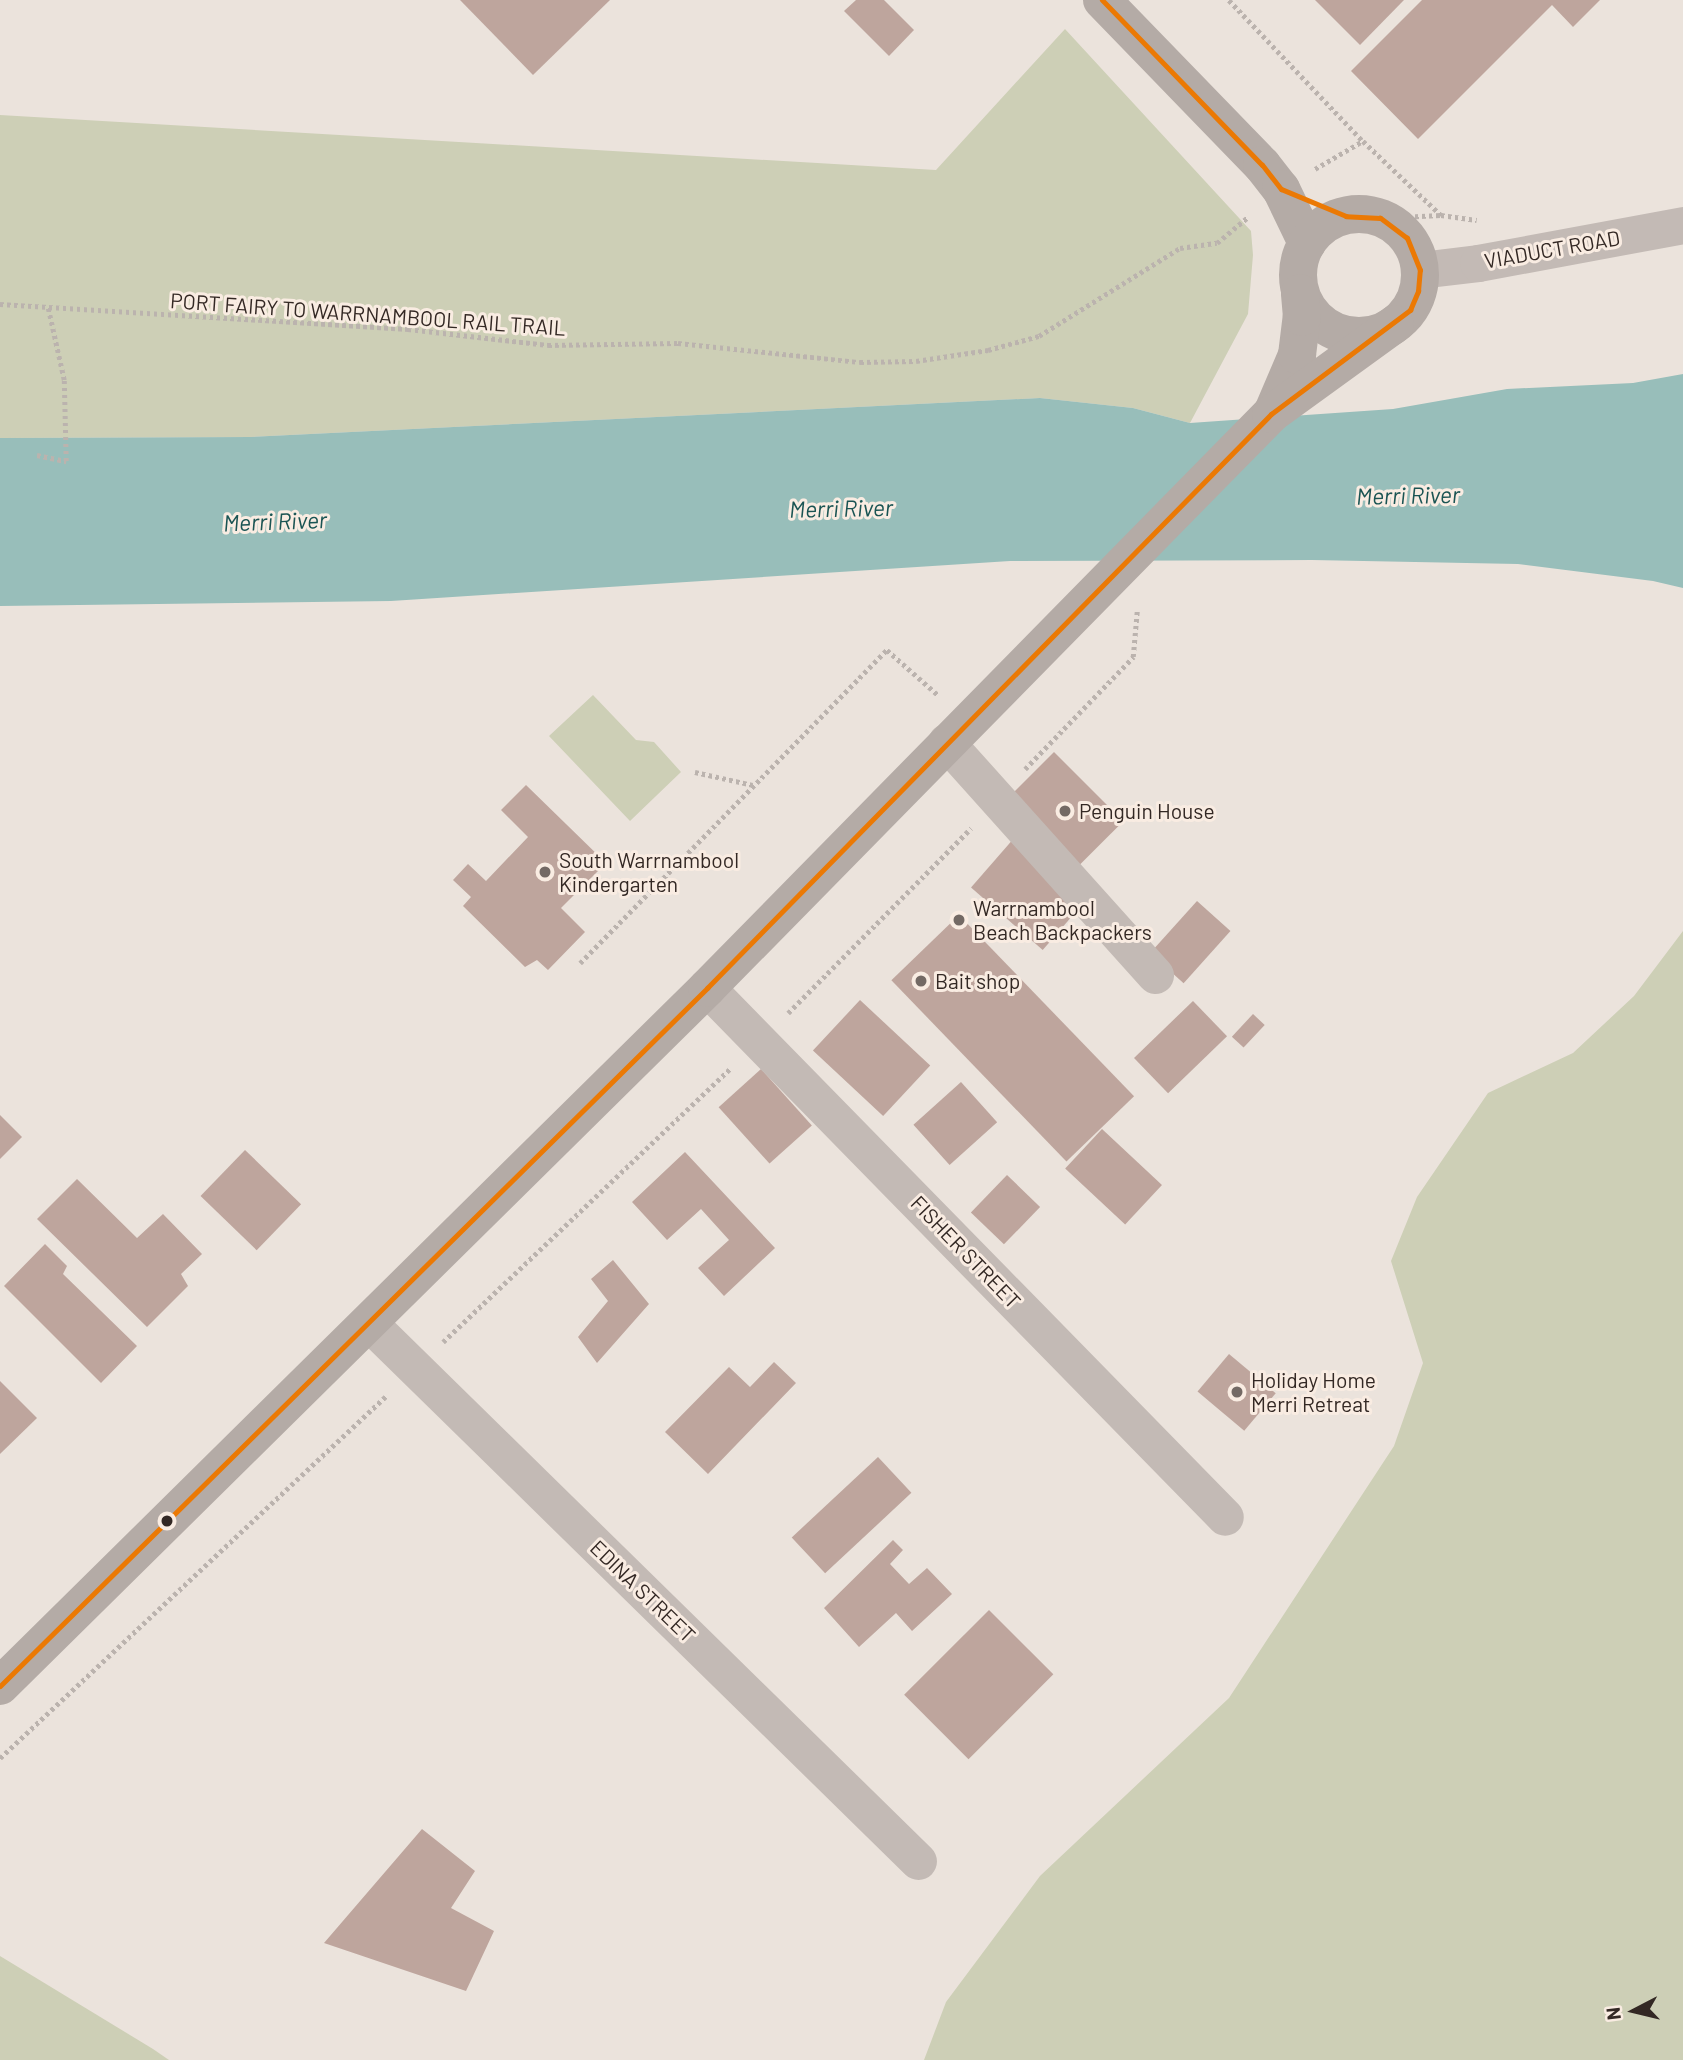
<!DOCTYPE html>
<style>
body{margin:0}
#map{position:relative;width:1683px;height:2060px;overflow:hidden;background:#ebe3dc;font-family:Barlow,sans-serif}
div>[style]{position:absolute}
.green>*{inset:0;background:#cdcfb6}
.water>*{inset:0;background:#98beba}
.building>*{inset:0;background:#bea59d;transform-origin:0 0}
.path>*{height:4.5px;margin-top:-2.25px;transform-origin:0;background:repeating-linear-gradient(90deg,#bbb3ae 0 3.5px,transparent 0 7px)}
.street>*{height:37px;margin:-18.5px;padding:0 18.5px;transform-origin:18.5px;border-radius:18.5px;background:#c3bab5}
.secondary>*{height:38px;margin:-19px;padding:0 19px;transform-origin:19px;border-radius:19px;background:#b4aba6}
.secondary>.ring{margin:-19px;padding:0;box-sizing:content-box;background:none;border:38px solid #b4aba6;border-radius:50%}
.bus-1>*{height:5px;margin:-2.5px;padding:0 2.5px;transform-origin:2.5px;border-radius:2.5px;background:#eb7904}
.dots>*{width:19px;height:19px;translate:-50% -50%;box-sizing:border-box;border:4px solid #f9ece2;border-radius:50%}
span{translate:-50% -50%;white-space:nowrap;text-align:center;line-height:1.15;-webkit-text-stroke:6px #f9ece2;paint-order:stroke}
.street-label{font-size:21px;color:#332824}
.poi-label{font-size:21px;color:#332824}
.left{translate:0 -50%;text-align:left}
.water-label{font-size:23px;color:#1a5453;font-style:italic}
.north{position:absolute;left:1599px;top:1976px;width:70px;height:70px;-webkit-text-stroke:5px #f9ece2;paint-order:stroke;rotate:263deg;font-size:19px;font-weight:700;line-height:28px;text-align:center;color:#332824}
.north::after{content:'';display:block;margin:auto;width:24px;height:32px;background:#332824;clip-path:polygon(50% 0,100% 100%,50% 72%,0 100%)}
</style>
<div id="map">
<div class="green">
<div style="clip-path:polygon(1065px 29px,1251px 231px,1253px 255px,1248px 314px,1190px 423px,1133px 408px,1040px 398px,251px 437px,0 438px,0 115px,936px 170px)"></div>
<div style="clip-path:polygon(593px 695px,636px 740px,654px 742px,681px 772px,630px 821px,549px 736px)"></div>
<div style="clip-path:polygon(1683px 931px,1683px 2060px,924px 2060px,946px 2002px,1040px 1876px,1229px 1698px,1394px 1446px,1423px 1363px,1391px 1261px,1417px 1197px,1488px 1093px,1573px 1053px,1634px 996px)"></div>
<div style="clip-path:polygon(0 1956px,153px 2049px,169px 2060px,0 2060px)"></div>
</div>
<div class="water">
<div style="clip-path:polygon(1683px 374px,1683px 588px,1653px 581px,1518px 564px,1312px 560px,1010px 561px,391px 601px,0 606px,0 438px,251px 437px,1040px 398px,1133px 408px,1190px 423px,1393px 409px,1507px 389px,1633px 383px)"></div>
</div>
<div class="building">
<div style="clip-path:polygon(460px 0,610px 0,533px 75px)"></div>
<div style="clip-path:polygon(856px 0,884px 0,914px 30px,889px 56px,844px 11px)"></div>
<div style="clip-path:polygon(1315px 0,1404px 0,1360px 45px)"></div>
<div style="clip-path:polygon(1422px 0,1600px 0,1573px 27px,1552px 5px,1418px 139px,1351px 71px)"></div>
<div style="left:1054px;top:752px;width:98px;height:69px;rotate:45deg"></div>
<div style="clip-path:polygon(526px 785px,606px 863px,561px 908px,585px 932px,548px 970px,537px 960px,525px 967px,463px 906px,471px 897px,453px 880px,468px 864px,486px 881px,528px 837px,501px 810px)"></div>
<div style="left:1015px;top:837px;width:95px;height:67px;rotate:41deg"></div>
<div style="left:1197px;top:901px;width:45px;height:70px;rotate:42deg"></div>
<div style="left:959px;top:915px;width:252px;height:94px;rotate:46deg"></div>
<div style="left:860px;top:1000px;width:96px;height:69px;rotate:43deg"></div>
<div style="left:1193px;top:1001px;width:49px;height:82px;rotate:46deg"></div>
<div style="left:1253px;top:1014px;width:16px;height:31px;rotate:43deg"></div>
<div style="left:761px;top:1069px;width:76px;height:57px;rotate:48deg"></div>
<div style="left:961px;top:1082px;width:54px;height:64px;rotate:48deg"></div>
<div style="clip-path:polygon(0 1115px,22px 1137px,0 1159px)"></div>
<div style="left:1102px;top:1129px;width:82px;height:54px;rotate:43deg"></div>
<div style="left:245px;top:1150px;width:78px;height:64px;rotate:44deg"></div>
<div style="clip-path:polygon(685px 1152px,775px 1248px,724px 1296px,698px 1268px,729px 1240px,701px 1209px,667px 1240px,632px 1202px)"></div>
<div style="left:1007px;top:1175px;width:46px;height:52px;rotate:44deg"></div>
<div style="clip-path:polygon(77px 1179px,137px 1238px,163px 1214px,202px 1254px,181px 1274px,188px 1286px,147px 1327px,37px 1219px)"></div>
<div style="clip-path:polygon(45px 1244px,67px 1266px,63px 1274px,137px 1346px,101px 1383px,4px 1286px)"></div>
<div style="clip-path:polygon(613px 1260px,649px 1304px,597px 1363px,578px 1337px,608px 1301px,591px 1279px)"></div>
<div style="left:1229px;top:1354px;width:61px;height:49px;rotate:40deg"></div>
<div style="clip-path:polygon(774px 1362px,796px 1383px,708px 1474px,665px 1432px,729px 1367px,750px 1387px)"></div>
<div style="clip-path:polygon(0 1381px,37px 1418px,0 1454px)"></div>
<div style="left:878px;top:1457px;width:49px;height:118px;rotate:47deg"></div>
<div style="clip-path:polygon(893px 1540px,903px 1550px,890px 1564px,909px 1584px,927px 1568px,952px 1594px,912px 1631px,896px 1613px,859px 1647px,824px 1608px)"></div>
<div style="left:989px;top:1610px;width:91px;height:120px;rotate:45deg"></div>
<div style="clip-path:polygon(422px 1829px,475px 1871px,451px 1908px,494px 1931px,466px 1991px,324px 1943px)"></div>
</div>
<div class="path">
<div style="left:1229px;top:0;width:195px;rotate:46.5deg"></div>
<div style="left:1315px;top:169px;width:56px;rotate:-30.3deg"></div>
<div style="left:1363px;top:141px;width:108px;rotate:43.5deg"></div>
<div style="left:1380px;top:218px;width:61px;rotate:-2.8deg"></div>
<div style="left:1441px;top:215px;width:36px;rotate:8deg"></div>
<div style="left:0;top:304px;width:409px;rotate:3.5deg"></div>
<div style="left:408px;top:329px;width:141px;rotate:6.5deg"></div>
<div style="left:548px;top:345px;width:130px;rotate:-0.9deg"></div>
<div style="left:678px;top:343px;width:183px;rotate:6deg"></div>
<div style="left:860px;top:362px;width:56px;rotate:-1deg"></div>
<div style="left:916px;top:361px;width:73px;rotate:-8.7deg"></div>
<div style="left:988px;top:350px;width:53px;rotate:-15.4deg"></div>
<div style="left:1039px;top:336px;width:166px;rotate:-32deg"></div>
<div style="left:1180px;top:248px;width:37px;rotate:-8deg"></div>
<div style="left:1217px;top:243px;width:40px;rotate:-40deg"></div>
<div style="left:37px;top:455px;width:30px;rotate:12deg"></div>
<div style="left:66px;top:461px;width:81px;rotate:-91.4deg"></div>
<div style="left:64px;top:380px;width:74px;rotate:-102.5deg"></div>
<div style="left:1025px;top:769px;width:156px;rotate:-46deg"></div>
<div style="left:1133px;top:657px;width:46px;rotate:-85deg"></div>
<div style="left:695px;top:772px;width:59px;rotate:12.6deg"></div>
<div style="left:580px;top:963px;width:438px;rotate:-45.6deg"></div>
<div style="left:887px;top:650px;width:68px;rotate:41.4deg"></div>
<div style="left:788px;top:1013px;width:260px;rotate:-45.3deg"></div>
<div style="left:443px;top:1342px;width:398px;rotate:-43.6deg"></div>
<div style="left:0;top:1758px;width:529px;rotate:-43.16deg"></div>
</div>
<div class="street">
<div style="left:1420px;top:270px;width:58px;rotate:-6.9deg"></div>
<div style="left:1478px;top:263px;width:208px;rotate:-10.5deg"></div>
<div style="left:946px;top:742px;width:313px;rotate:48.1deg"></div>
<div style="left:707px;top:988px;width:740px;rotate:45.6deg"></div>
<div style="left:368px;top:1322px;width:770px;rotate:44.42deg"></div>
</div>
<div class="secondary">
<div style="left:1102px;top:0;width:230px;rotate:45.9deg"></div>
<div style="left:1262px;top:165px;width:31px;rotate:52deg"></div>
<div style="left:1281px;top:189px;width:60px;rotate:64.3deg"></div>
<div class="ring" style="left:1298px;top:214px;width:84px;height:84px"></div>
<div style="left:1274px;top:409px;width:59px;rotate:-66.9deg"></div>
<div style="left:1297px;top:355px;width:38px;rotate:-83deg"></div>
<div style="left:1302px;top:317px;width:24px;rotate:-95deg"></div>
<div style="left:0;top:1686px;width:994px;rotate:-44.63deg"></div>
<div style="left:707px;top:988px;width:805px;rotate:-45.5deg"></div>
<div style="left:1271px;top:414px;width:153px;rotate:-36deg"></div>
</div>
<div class="bus-1">
<div style="left:0;top:1686px;width:994px;rotate:-44.63deg"></div>
<div style="left:707px;top:988px;width:805px;rotate:-45.5deg"></div>
<div style="left:1271px;top:414px;width:174px;rotate:-36.8deg"></div>
<div style="left:1410px;top:310px;width:21px;rotate:-67deg"></div>
<div style="left:1418px;top:291px;width:21px;rotate:-85deg"></div>
<div style="left:1420px;top:270px;width:35px;rotate:-112deg"></div>
<div style="left:1407px;top:238px;width:34px;rotate:-143deg"></div>
<div style="left:1380px;top:218px;width:34px;rotate:-177deg"></div>
<div style="left:1346px;top:216px;width:70px;rotate:-157.4deg"></div>
<div style="left:1281px;top:189px;width:31px;rotate:-128deg"></div>
<div style="left:1262px;top:165px;width:230px;rotate:-134.1deg"></div>
</div>
<div class="dots">
<div style="left:1065px;top:811px;background:#736964"></div>
<div style="left:545px;top:872px;background:#736964"></div>
<div style="left:959px;top:920px;background:#736964"></div>
<div style="left:921px;top:981px;background:#736964"></div>
<div style="left:1237px;top:1392px;background:#736964"></div>
<div style="left:167px;top:1521px;background:#332824"></div>
</div>
<div class="street-label">
<span style="left:1552px;top:249px;rotate:-10deg">VIADUCT ROAD</span>
<span style="left:368px;top:314px;rotate:4deg">PORT FAIRY TO WARRNAMBOOL RAIL TRAIL</span>
<span style="left:966px;top:1252px;rotate:46deg">FISHER STREET</span>
<span style="left:643px;top:1591px;rotate:44deg">EDINA STREET</span>
</div>
<div class="poi-label">
<span class="left" style="left:1079px;top:811px">Penguin House</span>
<span class="left" style="left:559px;top:872px">South Warrnambool<br>Kindergarten</span>
<span class="left" style="left:973px;top:920px">Warrnambool<br>Beach Backpackers</span>
<span class="left" style="left:935px;top:981px">Bait shop</span>
<span class="left" style="left:1251px;top:1392px">Holiday Home<br>Merri Retreat</span>
</div>
<div class="water-label">
<span style="left:1408px;top:495px;rotate:-1deg">Merri River</span>
<span style="left:841px;top:508px;rotate:-1deg">Merri River</span>
<span style="left:275px;top:521px;rotate:-2deg">Merri River</span>
</div>
<div class="north">N</div>
</div>
